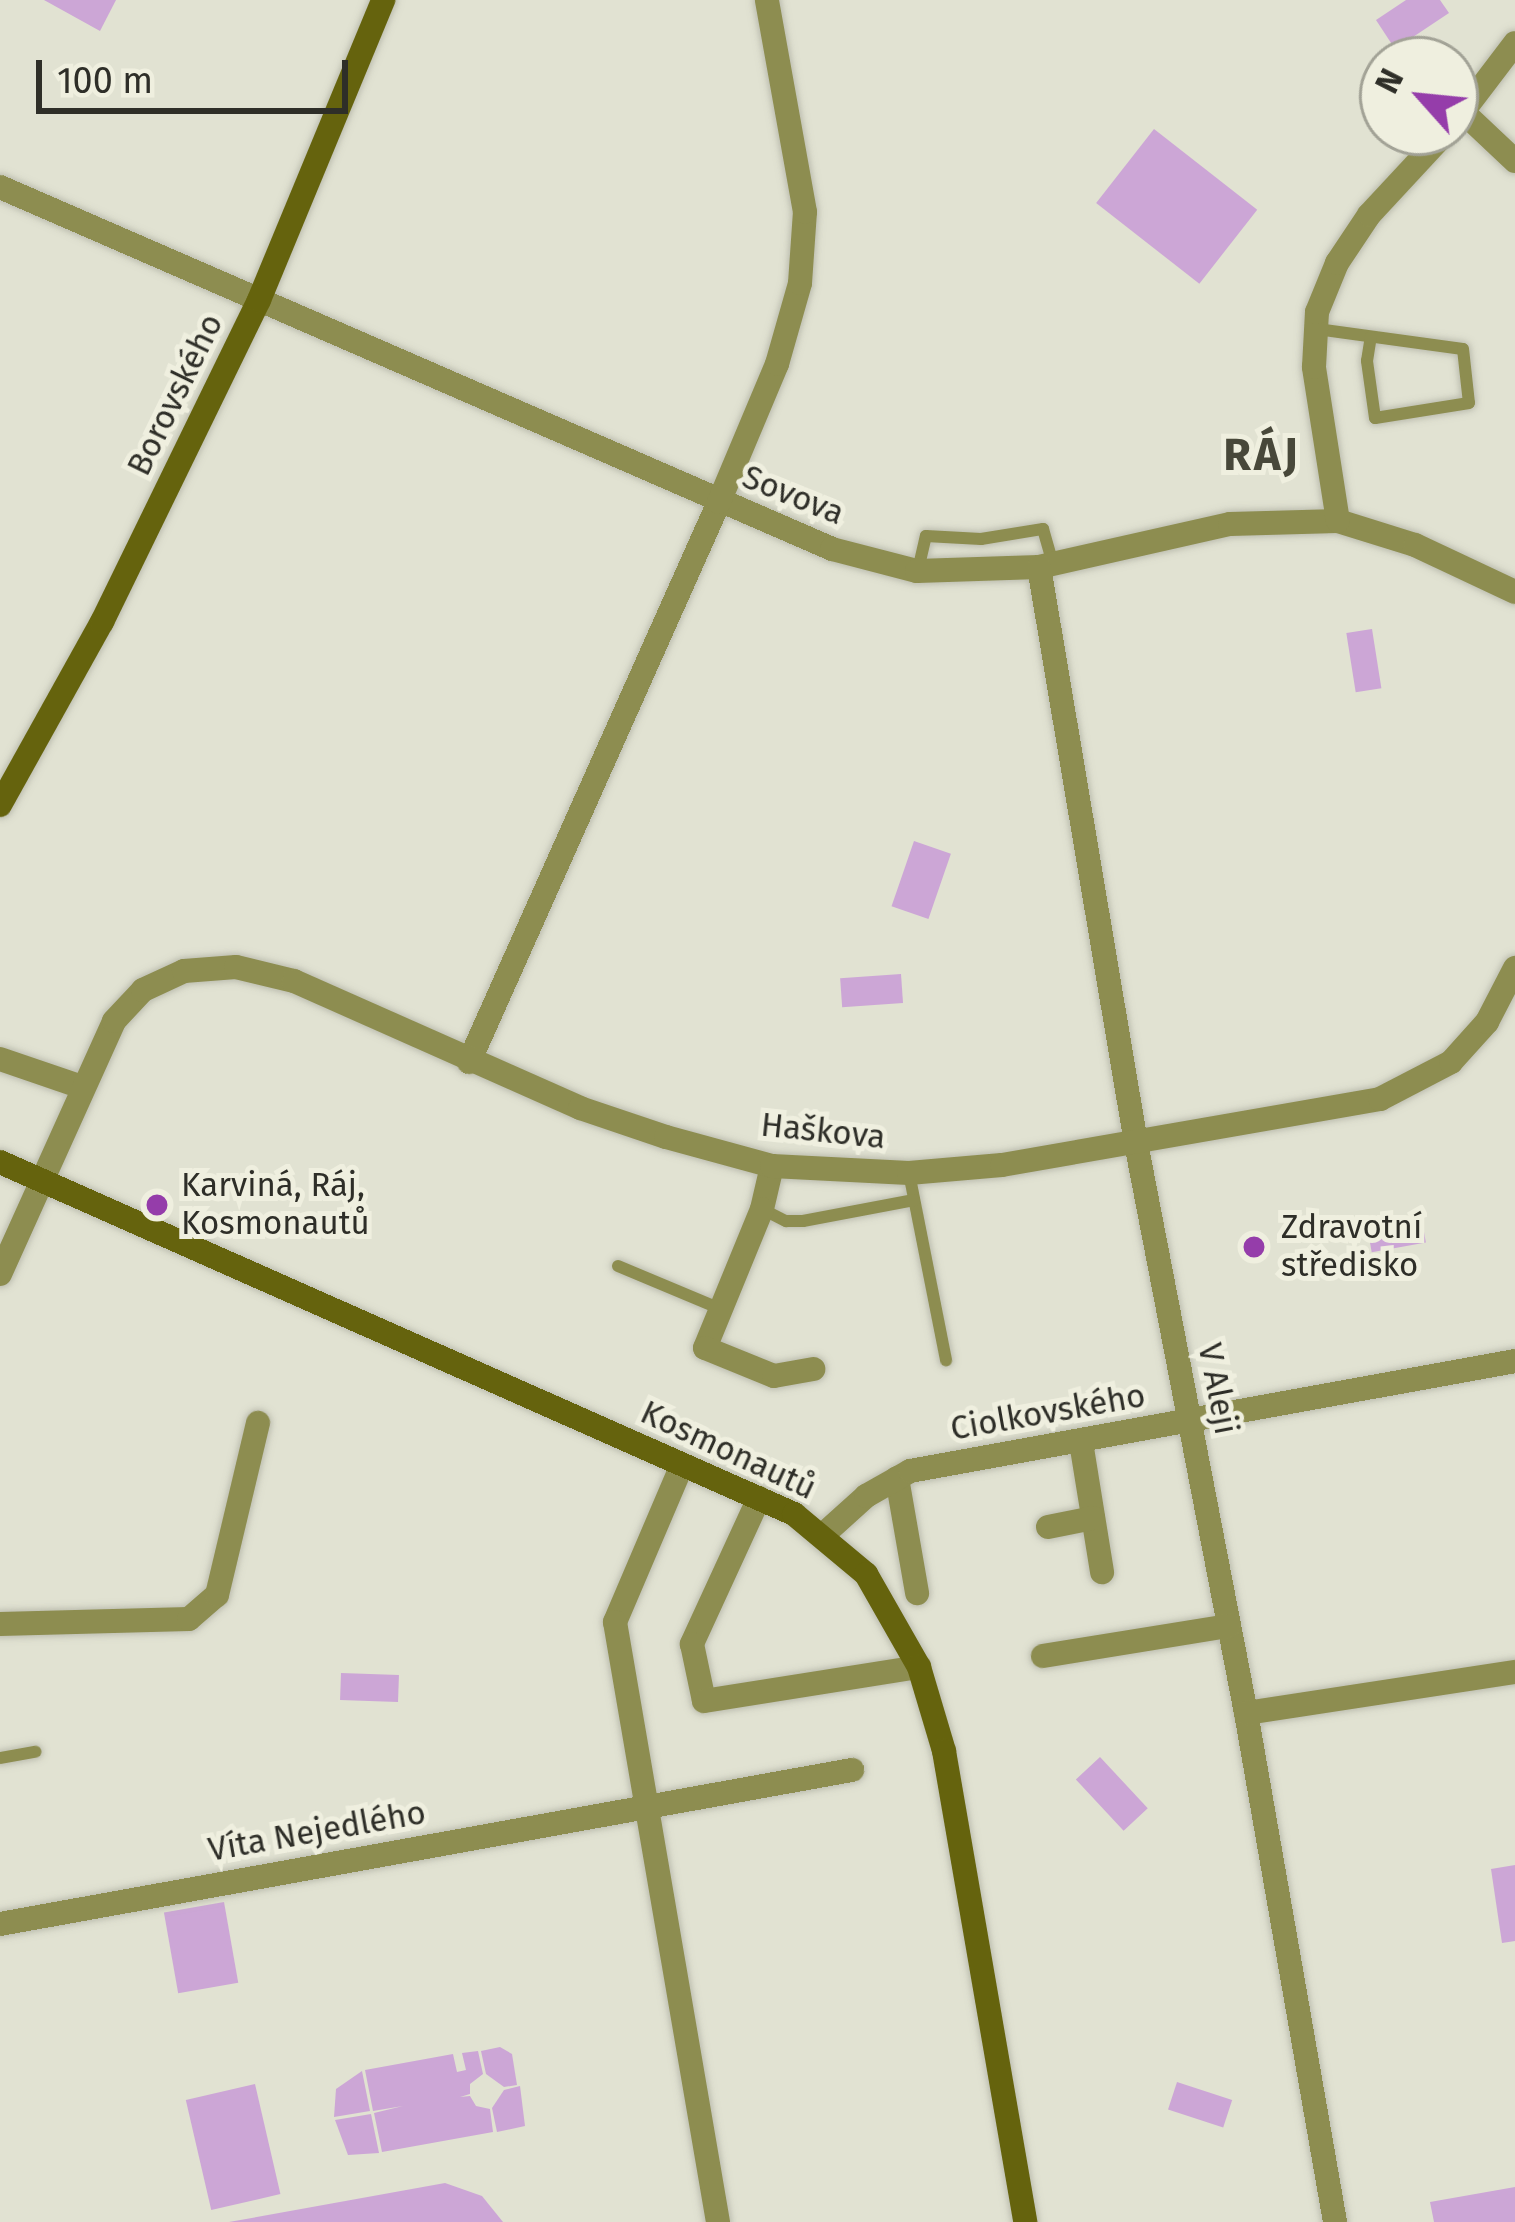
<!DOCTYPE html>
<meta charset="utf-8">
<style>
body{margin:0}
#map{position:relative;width:1515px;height:2222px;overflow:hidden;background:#e1e2d2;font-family:"Fira Sans",sans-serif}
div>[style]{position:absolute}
.green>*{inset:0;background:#cca6d6;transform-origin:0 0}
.roads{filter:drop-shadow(0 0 3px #bdbeb0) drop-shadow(0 0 3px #bdbeb0)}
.lane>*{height:12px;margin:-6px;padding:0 6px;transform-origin:6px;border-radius:6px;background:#8d8d50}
.street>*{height:24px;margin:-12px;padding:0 12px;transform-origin:12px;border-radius:12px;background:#8d8d50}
.secondary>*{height:24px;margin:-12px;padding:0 12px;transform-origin:12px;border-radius:12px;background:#65630d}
.dots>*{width:33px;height:33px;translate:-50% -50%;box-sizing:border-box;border:6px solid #efefdf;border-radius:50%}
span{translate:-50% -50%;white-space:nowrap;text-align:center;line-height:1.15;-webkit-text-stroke:10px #efefdf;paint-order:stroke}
.street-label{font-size:33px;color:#2e2e28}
.poi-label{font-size:33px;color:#2e2e28}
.left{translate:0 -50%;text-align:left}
.district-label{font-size:45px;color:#48483a;font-weight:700;letter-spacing:3px}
.north{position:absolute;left:1359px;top:36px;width:120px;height:120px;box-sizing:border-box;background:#efefdf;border:3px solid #a2a296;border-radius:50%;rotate:297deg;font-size:33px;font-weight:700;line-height:48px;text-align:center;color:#2e2e28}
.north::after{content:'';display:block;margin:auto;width:42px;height:54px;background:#953daa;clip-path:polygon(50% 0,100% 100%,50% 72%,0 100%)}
.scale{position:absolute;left:36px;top:60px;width:312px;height:54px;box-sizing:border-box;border:6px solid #2e2e28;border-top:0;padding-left:15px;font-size:36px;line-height:42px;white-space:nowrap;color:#2e2e28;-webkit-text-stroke:9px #efefdf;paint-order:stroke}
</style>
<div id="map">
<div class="green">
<div style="clip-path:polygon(44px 0,116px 0,100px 31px)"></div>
<div style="clip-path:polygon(1406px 0,1440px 0,1449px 13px,1395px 49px,1376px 20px)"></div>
<div style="left:1154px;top:129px;width:131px;height:94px;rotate:38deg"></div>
<div style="left:1372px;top:629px;width:60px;height:26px;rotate:81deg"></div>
<div style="left:914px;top:841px;width:39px;height:69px;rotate:19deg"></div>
<div style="left:901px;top:974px;width:29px;height:61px;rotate:86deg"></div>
<div style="left:1421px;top:1215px;width:28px;height:55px;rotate:80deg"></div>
<div style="left:341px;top:1673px;width:58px;height:27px;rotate:2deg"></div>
<div style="left:1100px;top:1757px;width:70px;height:33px;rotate:47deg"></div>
<div style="clip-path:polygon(1515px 1865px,1515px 1941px,1502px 1943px,1491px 1869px)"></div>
<div style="left:224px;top:1902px;width:82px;height:61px;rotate:80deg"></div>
<div style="clip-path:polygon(500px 2047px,512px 2054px,517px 2085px,504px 2087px,486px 2074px,481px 2051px)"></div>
<div style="clip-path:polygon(478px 2051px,483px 2074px,470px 2084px,470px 2094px,460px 2097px,470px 2096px,476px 2106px,490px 2109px,493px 2132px,382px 2152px,374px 2113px,403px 2106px,373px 2111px,365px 2070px,453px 2054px,457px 2072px,466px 2070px,462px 2053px)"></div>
<div style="clip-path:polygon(362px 2071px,370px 2111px,334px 2117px,336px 2089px)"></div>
<div style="left:1177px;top:2082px;width:58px;height:29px;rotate:18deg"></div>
<div style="left:255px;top:2084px;width:113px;height:71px;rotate:77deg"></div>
<div style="clip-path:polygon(520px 2086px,525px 2126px,497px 2132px,492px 2108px,504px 2090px)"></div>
<div style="clip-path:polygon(371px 2114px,379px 2153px,348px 2155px,335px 2120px)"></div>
<div style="clip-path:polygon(445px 2183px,482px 2196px,503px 2222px,229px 2222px)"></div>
<div style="clip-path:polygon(1515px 2187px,1515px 2222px,1434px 2222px,1430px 2202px)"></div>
</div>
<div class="roads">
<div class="lane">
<div style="left:1317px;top:329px;width:147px;rotate:7.8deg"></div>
<div style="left:1463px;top:349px;width:54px;rotate:83.7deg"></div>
<div style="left:1469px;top:403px;width:95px;rotate:170.9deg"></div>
<div style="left:1375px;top:418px;width:58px;rotate:-98deg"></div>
<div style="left:1367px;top:361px;width:24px;rotate:-81deg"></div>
<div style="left:918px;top:570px;width:35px;rotate:-77deg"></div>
<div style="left:926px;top:536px;width:55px;rotate:3.1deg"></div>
<div style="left:981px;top:539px;width:63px;rotate:-9.2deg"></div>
<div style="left:1043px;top:529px;width:36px;rotate:74deg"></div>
<div style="left:909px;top:1173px;width:191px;rotate:78.8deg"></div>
<div style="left:762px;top:1209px;width:27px;rotate:27deg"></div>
<div style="left:786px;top:1221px;width:17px"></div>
<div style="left:803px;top:1221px;width:113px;rotate:-10.7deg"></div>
<div style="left:618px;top:1266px;width:112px;rotate:22.7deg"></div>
<div style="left:0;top:1758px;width:36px;rotate:-10deg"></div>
</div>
<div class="street">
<div style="left:1464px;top:113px;width:70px;rotate:43.3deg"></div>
<div style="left:1455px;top:122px;width:99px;rotate:-52.8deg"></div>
<div style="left:0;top:187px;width:907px;rotate:23.51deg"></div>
<div style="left:832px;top:549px;width:88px;rotate:14.5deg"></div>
<div style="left:917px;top:571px;width:122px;rotate:-1.9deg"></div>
<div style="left:1039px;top:567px;width:196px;rotate:-12.7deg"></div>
<div style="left:1230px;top:524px;width:108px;rotate:-1.6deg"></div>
<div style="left:1338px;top:521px;width:81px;rotate:17.3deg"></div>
<div style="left:1415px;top:545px;width:110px;rotate:25.2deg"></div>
<div style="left:1338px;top:521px;width:156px;rotate:-98.9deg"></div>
<div style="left:1314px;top:367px;width:55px;rotate:-86.9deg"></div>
<div style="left:1317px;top:312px;width:53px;rotate:-67.8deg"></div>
<div style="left:1337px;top:263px;width:58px;rotate:-56.3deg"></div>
<div style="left:1369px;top:215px;width:113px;rotate:-47.1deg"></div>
<div style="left:1039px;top:567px;width:584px;rotate:80.44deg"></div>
<div style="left:1136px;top:1143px;width:581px;rotate:79.08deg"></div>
<div style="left:1246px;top:1713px;width:517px;rotate:80.08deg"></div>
<div style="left:0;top:1059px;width:87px;rotate:18.9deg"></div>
<div style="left:469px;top:1062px;width:613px;rotate:-65.94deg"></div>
<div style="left:719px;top:502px;width:150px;rotate:-67.2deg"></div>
<div style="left:777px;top:364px;width:84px;rotate:-74.1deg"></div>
<div style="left:800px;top:283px;width:71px;rotate:-86deg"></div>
<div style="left:805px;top:212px;width:215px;rotate:-100.2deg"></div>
<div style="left:772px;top:1166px;width:44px;rotate:103.1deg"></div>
<div style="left:762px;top:1209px;width:150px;rotate:112.3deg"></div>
<div style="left:705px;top:1348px;width:74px;rotate:22.1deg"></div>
<div style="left:774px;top:1376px;width:40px;rotate:-10deg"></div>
<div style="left:0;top:1274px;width:277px;rotate:-65.7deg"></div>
<div style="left:114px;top:1021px;width:42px;rotate:-46.9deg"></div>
<div style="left:143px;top:990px;width:45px;rotate:-24.9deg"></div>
<div style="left:184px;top:971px;width:52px;rotate:-4.4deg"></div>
<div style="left:236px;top:967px;width:60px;rotate:13.6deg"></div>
<div style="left:294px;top:981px;width:313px;rotate:23.9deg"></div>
<div style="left:580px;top:1108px;width:91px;rotate:18.6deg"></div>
<div style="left:666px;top:1137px;width:110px;rotate:15.3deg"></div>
<div style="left:772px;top:1166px;width:137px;rotate:2.9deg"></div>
<div style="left:909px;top:1173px;width:93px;rotate:-4.9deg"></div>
<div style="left:1002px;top:1165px;width:384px;rotate:-9.9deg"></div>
<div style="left:1380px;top:1099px;width:80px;rotate:-27.5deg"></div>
<div style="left:1451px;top:1062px;width:54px;rotate:-48deg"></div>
<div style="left:1487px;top:1022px;width:61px;rotate:-62.6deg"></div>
<div style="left:1081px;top:1442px;width:132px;rotate:80.8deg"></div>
<div style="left:682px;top:1465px;width:171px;rotate:113.1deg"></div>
<div style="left:615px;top:1622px;width:609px;rotate:80.26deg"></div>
<div style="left:897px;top:1478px;width:117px;rotate:80.1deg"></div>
<div style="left:759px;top:1498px;width:161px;rotate:114.7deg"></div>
<div style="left:692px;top:1644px;width:58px;rotate:78.1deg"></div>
<div style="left:704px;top:1701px;width:218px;rotate:-9deg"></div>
<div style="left:1048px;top:1527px;width:46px;rotate:-11.3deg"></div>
<div style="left:824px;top:1534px;width:57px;rotate:-42.1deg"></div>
<div style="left:866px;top:1496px;width:51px;rotate:-29.6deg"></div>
<div style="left:910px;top:1471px;width:615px;rotate:-10.3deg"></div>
<div style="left:0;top:1624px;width:189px;rotate:-1.5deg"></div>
<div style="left:189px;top:1619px;width:37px;rotate:-41deg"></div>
<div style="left:217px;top:1595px;width:177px;rotate:-76.6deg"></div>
<div style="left:1043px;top:1656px;width:188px;rotate:-9.2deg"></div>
<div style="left:1246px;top:1713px;width:272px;rotate:-8.7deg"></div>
<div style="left:0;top:1924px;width:866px;rotate:-10.25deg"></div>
</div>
<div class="secondary">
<div style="left:0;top:805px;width:210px;rotate:-60.9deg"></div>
<div style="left:102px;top:622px;width:358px;rotate:-64deg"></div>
<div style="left:259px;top:300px;width:325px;rotate:-67.5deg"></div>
<div style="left:0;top:1162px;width:869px;rotate:23.91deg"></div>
<div style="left:794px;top:1514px;width:94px;rotate:39.8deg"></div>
<div style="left:866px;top:1574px;width:107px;rotate:60.3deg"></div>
<div style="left:919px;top:1667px;width:88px;rotate:73.4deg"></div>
<div style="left:944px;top:1751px;width:478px;rotate:80.2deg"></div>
</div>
</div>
<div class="dots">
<div style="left:157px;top:1205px;background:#953daa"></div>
<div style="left:1254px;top:1247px;background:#953daa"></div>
</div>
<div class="street-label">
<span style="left:176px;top:395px;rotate:-64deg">Borovského</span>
<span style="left:793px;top:496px;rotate:22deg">Sovova</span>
<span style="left:823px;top:1132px;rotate:6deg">Haškova</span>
<span style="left:1217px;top:1389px;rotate:79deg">V Aleji</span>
<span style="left:1048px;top:1413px;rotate:-10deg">Ciolkovského</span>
<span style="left:728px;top:1451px;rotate:25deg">Kosmonautů</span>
<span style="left:317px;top:1832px;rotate:-10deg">Víta Nejedlého</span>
</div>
<div class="poi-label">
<span class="left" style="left:181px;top:1205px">Karviná, Ráj,<br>Kosmonautů</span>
<span class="left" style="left:1281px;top:1247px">Zdravotní<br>středisko</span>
</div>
<div class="district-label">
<span style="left:1262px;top:456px">RÁJ</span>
</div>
<div class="north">N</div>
<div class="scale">100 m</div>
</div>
